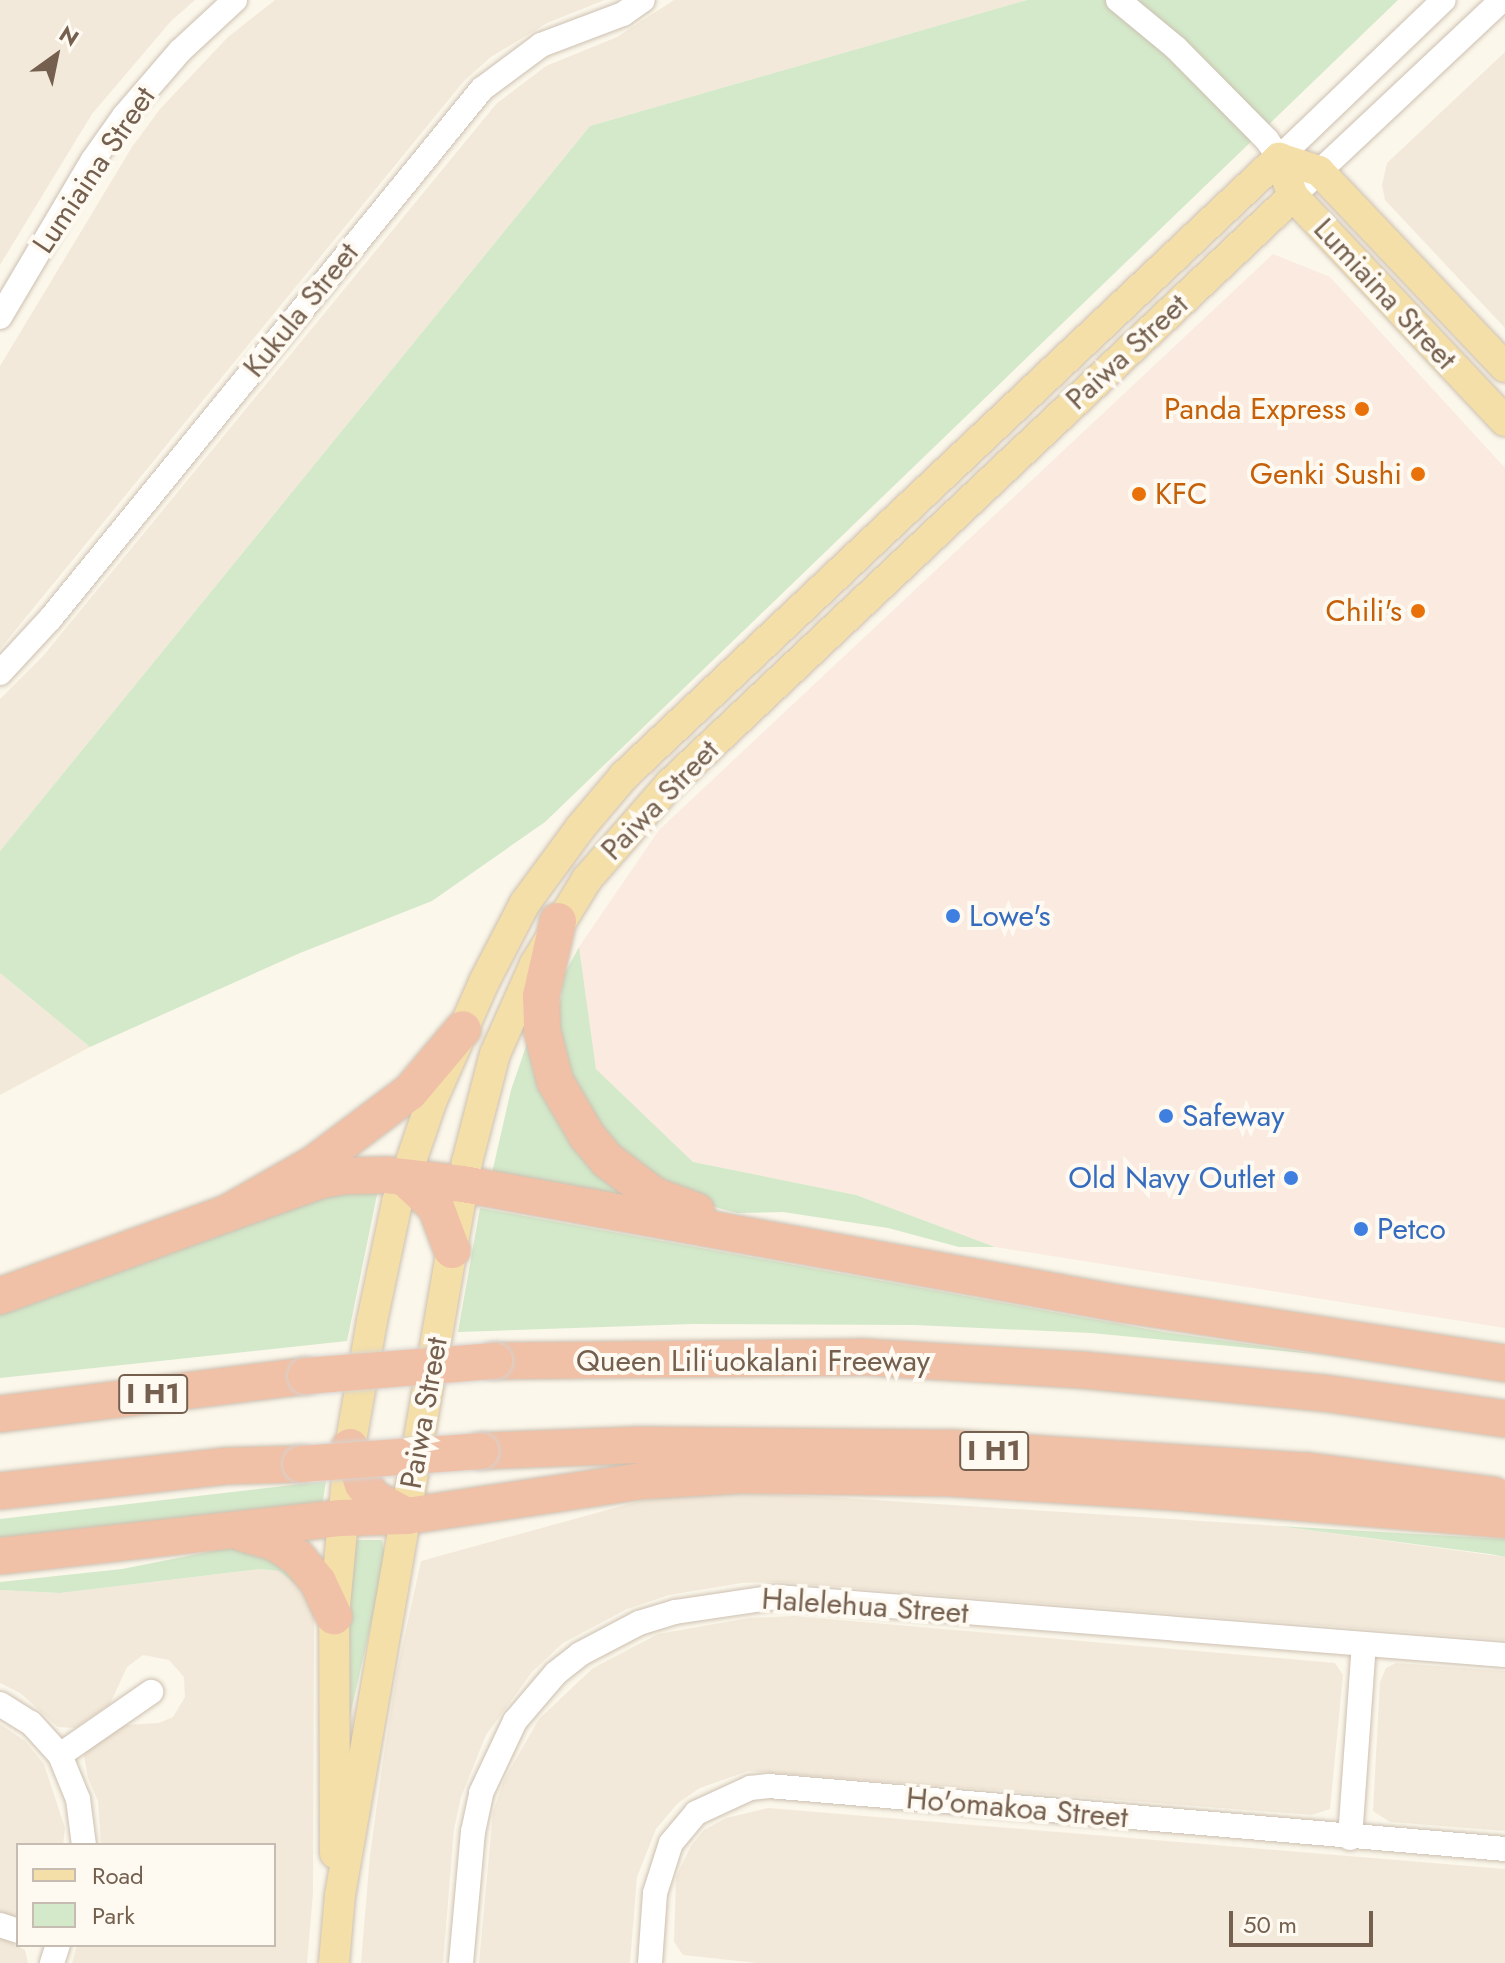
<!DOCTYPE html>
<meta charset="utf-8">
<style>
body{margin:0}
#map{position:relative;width:1505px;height:1963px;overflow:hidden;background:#fbf7eb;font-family:Jost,sans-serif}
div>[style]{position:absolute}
.residential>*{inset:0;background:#f3e9da}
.commercial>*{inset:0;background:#fbeae0}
.green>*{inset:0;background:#d3e9ca}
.roads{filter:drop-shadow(0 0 2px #cdc0b1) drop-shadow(0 0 2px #cdc0b1)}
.minor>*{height:24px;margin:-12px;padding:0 12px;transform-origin:12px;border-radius:12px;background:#fff}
.major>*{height:30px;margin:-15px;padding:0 15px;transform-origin:15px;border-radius:15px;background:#f4dfa9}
.highway>*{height:36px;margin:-18px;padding:0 18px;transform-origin:18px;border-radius:18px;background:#f0c1a7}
.bridges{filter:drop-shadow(0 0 2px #d8d2ce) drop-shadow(0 0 2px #d8d2ce)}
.highway-bridge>*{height:36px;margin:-18px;padding:0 18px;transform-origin:18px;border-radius:18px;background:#f0c1a7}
.dots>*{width:22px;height:22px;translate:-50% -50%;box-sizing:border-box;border:4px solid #fefaf2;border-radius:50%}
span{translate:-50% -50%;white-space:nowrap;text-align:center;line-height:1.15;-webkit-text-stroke:8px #fefaf2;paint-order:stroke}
.shield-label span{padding:2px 6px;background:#fefaf2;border:2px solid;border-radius:6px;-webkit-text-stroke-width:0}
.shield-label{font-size:28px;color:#75604f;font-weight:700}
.street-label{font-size:30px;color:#75604f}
.food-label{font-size:30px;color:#c56008}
.right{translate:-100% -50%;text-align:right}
.left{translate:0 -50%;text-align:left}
.shop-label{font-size:30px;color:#366cbe}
.legend{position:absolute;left:16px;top:1843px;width:260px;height:104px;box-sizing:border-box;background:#fefaf2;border:2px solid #c7bcb1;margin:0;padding:10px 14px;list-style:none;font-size:24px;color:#75604f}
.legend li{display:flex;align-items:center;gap:16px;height:40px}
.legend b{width:40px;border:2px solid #c7bcb1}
.north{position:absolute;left:16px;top:16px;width:80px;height:80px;-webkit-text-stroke:6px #fefaf2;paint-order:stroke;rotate:33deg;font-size:22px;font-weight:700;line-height:32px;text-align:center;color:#75604f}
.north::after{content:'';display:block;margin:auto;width:28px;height:36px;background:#75604f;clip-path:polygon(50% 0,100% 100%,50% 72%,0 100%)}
.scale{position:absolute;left:1229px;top:1911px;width:144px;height:36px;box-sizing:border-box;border:4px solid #75604f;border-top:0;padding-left:10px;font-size:24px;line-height:28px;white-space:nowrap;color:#75604f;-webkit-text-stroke:6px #fefaf2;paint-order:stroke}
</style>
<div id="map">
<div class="residential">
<div style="clip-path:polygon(0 0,195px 0,171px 21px,92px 114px,0 265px)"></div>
<div style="clip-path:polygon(275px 0,605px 0,547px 23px,491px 57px,464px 81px,0 649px,0 366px,132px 147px,160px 109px,228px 37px)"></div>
<div style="clip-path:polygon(674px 0,1027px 0,590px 126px,0 851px,0 699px,43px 656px,497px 103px,546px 66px,617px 37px)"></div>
<div style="clip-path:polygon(1505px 52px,1505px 328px,1385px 200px,1382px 185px,1387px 163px)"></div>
<div style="clip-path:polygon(0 973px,90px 1047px,0 1095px)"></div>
<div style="clip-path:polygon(704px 1492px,828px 1497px,1278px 1526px,1505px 1557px,1505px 1640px,777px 1582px,742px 1583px,669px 1595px,627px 1609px,563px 1643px,532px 1672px,486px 1735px,461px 1797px,454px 1829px,443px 1963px,361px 1963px,370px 1855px,383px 1761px,397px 1671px,421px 1561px,640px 1501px)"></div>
<div style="clip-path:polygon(260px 1569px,279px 1571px,291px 1579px,307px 1593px,314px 1615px,313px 1894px,307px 1963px,72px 1963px,77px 1945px,274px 1945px,274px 1845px,101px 1845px,98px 1801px,88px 1778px,84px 1756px,88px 1750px,124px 1725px,159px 1723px,173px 1717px,185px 1697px,184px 1677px,169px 1660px,143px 1655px,127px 1667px,110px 1704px,75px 1728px,58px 1727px,20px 1693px,0 1683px,0 1590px,60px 1593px)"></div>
<div style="clip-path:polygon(794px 1616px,1335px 1663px,1343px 1675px,1330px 1809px,1312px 1815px,748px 1771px,700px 1788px,678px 1803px,656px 1829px,637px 1877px,630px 1963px,479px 1963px,493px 1812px,504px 1780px,539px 1719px,593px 1668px,658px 1634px,749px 1618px)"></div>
<div style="clip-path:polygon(1396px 1663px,1505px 1671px,1505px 1831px,1390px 1822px,1373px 1811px,1380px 1682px,1386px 1668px)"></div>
<div style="clip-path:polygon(0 1724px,25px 1741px,44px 1764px,65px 1828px,63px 1845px,18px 1845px,18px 1918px,0 1912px)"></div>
<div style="clip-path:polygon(768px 1808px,1505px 1869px,1505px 1963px,757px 1963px,683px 1955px,674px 1942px,676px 1877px,691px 1846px,704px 1830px,726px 1818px)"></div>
<div style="clip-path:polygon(0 1937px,25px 1950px,28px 1963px,0 1963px)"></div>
</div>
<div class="commercial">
<div style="clip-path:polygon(1273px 254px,1330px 277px,1505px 468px,1505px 1328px,995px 1247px,856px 1195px,693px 1162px,596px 1069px,579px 947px,659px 830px)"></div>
</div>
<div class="green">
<div style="clip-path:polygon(1027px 0,1398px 0,545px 822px,432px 901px,300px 953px,90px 1047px,0 973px,0 851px,590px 126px)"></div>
<div style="clip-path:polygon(579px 947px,596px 1069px,693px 1162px,856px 1195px,995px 1247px,959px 1247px,888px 1228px,783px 1212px,737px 1213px,678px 1197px,609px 1149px,564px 1076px,558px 1015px,564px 975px)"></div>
<div style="clip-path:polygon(530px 1035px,628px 1198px,492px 1173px,511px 1090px)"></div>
<div style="clip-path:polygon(379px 1185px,347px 1341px,0 1378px,0 1305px,289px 1197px)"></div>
<div style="clip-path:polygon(480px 1208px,1164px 1332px,1325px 1355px,1091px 1333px,915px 1325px,692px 1324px,458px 1332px)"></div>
<div style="clip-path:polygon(326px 1481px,321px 1513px,0 1545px,0 1519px)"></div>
<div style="clip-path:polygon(1278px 1526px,1505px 1539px,1505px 1557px,1490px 1554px)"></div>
<div style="clip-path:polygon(354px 1540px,382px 1540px,386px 1559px,346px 1733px,344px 1657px)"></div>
<div style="clip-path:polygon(243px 1545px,283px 1562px,307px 1593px,279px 1571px,260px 1569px,60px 1593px,0 1590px,0 1582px,122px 1569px)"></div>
</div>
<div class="roads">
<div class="minor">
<div style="left:1118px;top:0;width:75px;rotate:39.6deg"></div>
<div style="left:1176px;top:48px;width:129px;rotate:45.3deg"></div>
<div style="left:1267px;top:140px;width:22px;rotate:56deg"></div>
<div style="left:1279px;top:158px;width:228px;rotate:-43.8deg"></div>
<div style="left:1306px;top:184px;width:269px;rotate:-43.2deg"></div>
<div style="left:0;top:317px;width:182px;rotate:-59.4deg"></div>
<div style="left:93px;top:160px;width:54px;rotate:-54.8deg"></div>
<div style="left:124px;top:116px;width:86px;rotate:-49.3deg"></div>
<div style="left:180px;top:51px;width:75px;rotate:-42.8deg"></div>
<div style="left:0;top:673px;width:74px;rotate:-47.2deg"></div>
<div style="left:50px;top:619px;width:684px;rotate:-50.82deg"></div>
<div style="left:482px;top:89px;width:74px;rotate:-36.7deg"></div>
<div style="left:541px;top:45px;width:88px;rotate:-20.7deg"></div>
<div style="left:623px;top:14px;width:24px;rotate:-35deg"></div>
<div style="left:0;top:1704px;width:36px;rotate:32deg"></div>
<div style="left:31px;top:1723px;width:43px;rotate:47.8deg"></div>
<div style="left:60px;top:1755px;width:48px;rotate:67.8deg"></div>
<div style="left:78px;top:1799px;width:46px;rotate:82.6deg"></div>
<div style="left:60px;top:1755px;width:111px;rotate:-34.7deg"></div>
<div style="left:1350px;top:1838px;width:194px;rotate:-85.9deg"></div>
<div style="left:0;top:1925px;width:19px;rotate:18deg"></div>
<div style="left:52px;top:1963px;width:19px;rotate:-72deg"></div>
<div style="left:461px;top:1963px;width:132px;rotate:-84.8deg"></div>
<div style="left:473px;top:1832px;width:40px;rotate:-78deg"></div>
<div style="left:481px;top:1793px;width:80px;rotate:-64.7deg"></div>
<div style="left:515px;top:1721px;width:63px;rotate:-49.5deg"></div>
<div style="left:556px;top:1673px;width:31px;rotate:-38deg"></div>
<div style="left:580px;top:1654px;width:67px;rotate:-27.7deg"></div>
<div style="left:639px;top:1623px;width:38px;rotate:-17deg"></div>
<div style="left:675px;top:1612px;width:103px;rotate:-8.4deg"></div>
<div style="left:777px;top:1597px;width:730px;rotate:4.56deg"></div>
<div style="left:650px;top:1963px;width:70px;rotate:-85.9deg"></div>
<div style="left:655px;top:1893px;width:52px;rotate:-72.3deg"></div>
<div style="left:671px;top:1843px;width:39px;rotate:-50deg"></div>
<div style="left:696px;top:1813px;width:60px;rotate:-24.8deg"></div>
<div style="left:750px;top:1788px;width:19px;rotate:-6deg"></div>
<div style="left:769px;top:1786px;width:739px;rotate:4.89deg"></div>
</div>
<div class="major">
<div style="left:1279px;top:158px;width:42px;rotate:18deg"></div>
<div style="left:1319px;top:171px;width:270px;rotate:46.5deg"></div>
<div style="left:1287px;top:179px;width:18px;rotate:71deg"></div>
<div style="left:1293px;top:196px;width:309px;rotate:46.7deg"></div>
<div style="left:335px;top:1853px;width:237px;rotate:-90.2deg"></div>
<div style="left:334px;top:1616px;width:170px;rotate:-84.6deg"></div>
<div style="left:350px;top:1447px;width:128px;rotate:-80.1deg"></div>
<div style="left:372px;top:1321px;width:122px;rotate:-78.1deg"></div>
<div style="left:397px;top:1202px;width:108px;rotate:-71.1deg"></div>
<div style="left:432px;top:1100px;width:129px;rotate:-66.2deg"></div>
<div style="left:484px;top:982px;width:89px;rotate:-62.6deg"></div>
<div style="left:525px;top:903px;width:93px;rotate:-53.7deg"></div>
<div style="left:580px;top:828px;width:68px;rotate:-49.8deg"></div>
<div style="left:624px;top:776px;width:901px;rotate:-43.34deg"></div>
<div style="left:334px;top:1963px;width:68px;rotate:-85deg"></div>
<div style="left:340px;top:1895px;width:744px;rotate:-80.17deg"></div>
<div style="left:467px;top:1162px;width:112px;rotate:-75.5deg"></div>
<div style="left:495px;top:1054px;width:98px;rotate:-66deg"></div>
<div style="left:535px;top:964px;width:100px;rotate:-58.5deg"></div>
<div style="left:587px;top:879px;width:126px;rotate:-48.9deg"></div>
<div style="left:670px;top:784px;width:857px;rotate:-43.34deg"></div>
</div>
<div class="highway">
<div style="left:558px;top:921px;width:77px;rotate:102.8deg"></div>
<div style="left:541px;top:996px;width:34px;rotate:88deg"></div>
<div style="left:542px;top:1030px;width:53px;rotate:75.7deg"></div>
<div style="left:555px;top:1081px;width:64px;rotate:59.8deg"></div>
<div style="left:587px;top:1136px;width:31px;rotate:50deg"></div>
<div style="left:607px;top:1160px;width:60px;rotate:36.9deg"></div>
<div style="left:655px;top:1196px;width:44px;rotate:20.1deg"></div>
<div style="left:405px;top:1178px;width:42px;rotate:43.1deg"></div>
<div style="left:436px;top:1207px;width:46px;rotate:69.6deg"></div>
<div style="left:228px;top:1213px;width:99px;rotate:-19.5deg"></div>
<div style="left:321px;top:1180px;width:23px;rotate:-10deg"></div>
<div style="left:344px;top:1176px;width:42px;rotate:-1.4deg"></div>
<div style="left:386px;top:1175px;width:78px;rotate:6.7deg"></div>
<div style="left:463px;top:1184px;width:670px;rotate:10.32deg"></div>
<div style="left:1122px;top:1304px;width:388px;rotate:8.8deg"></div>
<div style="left:0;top:1296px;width:243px;rotate:-20deg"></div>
<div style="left:228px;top:1213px;width:99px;rotate:-29.7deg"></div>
<div style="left:314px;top:1164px;width:120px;rotate:-36.9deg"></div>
<div style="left:410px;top:1092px;width:82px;rotate:-49.9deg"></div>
<div style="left:494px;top:1361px;width:368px;rotate:-0.6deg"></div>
<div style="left:862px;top:1357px;width:220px;rotate:3.4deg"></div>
<div style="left:1082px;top:1370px;width:242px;rotate:5.5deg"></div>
<div style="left:1323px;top:1393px;width:184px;rotate:8.1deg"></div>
<div style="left:0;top:1414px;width:308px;rotate:-7.1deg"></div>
<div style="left:350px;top:1447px;width:39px;rotate:71deg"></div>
<div style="left:363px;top:1484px;width:17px;rotate:54deg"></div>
<div style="left:373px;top:1498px;width:38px;rotate:28deg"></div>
<div style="left:481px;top:1451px;width:158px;rotate:-2.2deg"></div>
<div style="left:639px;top:1445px;width:311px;rotate:0.6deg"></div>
<div style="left:950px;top:1448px;width:358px;rotate:3.7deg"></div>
<div style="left:1307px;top:1471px;width:188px;rotate:7.4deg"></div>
<div style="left:0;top:1491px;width:227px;rotate:-6.3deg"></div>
<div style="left:226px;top:1466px;width:75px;rotate:-1.5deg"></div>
<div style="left:242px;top:1533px;width:35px;rotate:16deg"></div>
<div style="left:276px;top:1543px;width:27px;rotate:34deg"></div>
<div style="left:298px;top:1558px;width:31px;rotate:50deg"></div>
<div style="left:318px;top:1582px;width:38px;rotate:65deg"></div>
<div style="left:0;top:1556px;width:343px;rotate:-6.4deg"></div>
<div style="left:341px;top:1518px;width:66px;rotate:-1.7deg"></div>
<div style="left:407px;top:1516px;width:237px;rotate:-8.5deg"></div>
<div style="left:641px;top:1481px;width:99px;rotate:-3.5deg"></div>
<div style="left:740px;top:1475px;width:209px;rotate:0.8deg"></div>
<div style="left:949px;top:1478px;width:225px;rotate:3.6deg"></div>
<div style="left:1174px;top:1492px;width:332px;rotate:4.8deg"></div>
</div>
</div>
<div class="bridges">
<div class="highway-bridge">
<div style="left:306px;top:1376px;width:189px;rotate:-4.6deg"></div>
<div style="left:301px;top:1464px;width:180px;rotate:-4.1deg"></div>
</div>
</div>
<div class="dots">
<div style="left:1362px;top:409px;background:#e8710a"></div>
<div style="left:1418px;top:474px;background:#e8710a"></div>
<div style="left:1139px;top:494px;background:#e8710a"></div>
<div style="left:1418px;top:611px;background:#e8710a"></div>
<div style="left:953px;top:916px;background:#3f7fe0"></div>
<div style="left:1166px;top:1116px;background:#3f7fe0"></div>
<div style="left:1291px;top:1178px;background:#3f7fe0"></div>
<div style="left:1361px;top:1229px;background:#3f7fe0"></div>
</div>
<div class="shield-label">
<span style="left:153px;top:1394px">I H1</span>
<span style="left:994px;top:1451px">I H1</span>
</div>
<div class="street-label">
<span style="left:94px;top:170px;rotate:-56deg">Lumiaina Street</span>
<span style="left:1385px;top:294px;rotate:47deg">Lumiaina Street</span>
<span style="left:301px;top:310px;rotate:-51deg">Kukula Street</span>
<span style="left:1127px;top:352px;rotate:-43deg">Paiwa Street</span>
<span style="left:660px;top:800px;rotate:-46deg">Paiwa Street</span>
<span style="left:753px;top:1361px">Queen Liliʻuokalani Freeway</span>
<span style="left:424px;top:1413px;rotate:-80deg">Paiwa Street</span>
<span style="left:865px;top:1606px;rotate:4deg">Halelehua Street</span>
<span style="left:1017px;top:1808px;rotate:5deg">Ho'omakoa Street</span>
</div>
<div class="food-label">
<span class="right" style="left:1346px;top:409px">Panda Express</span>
<span class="right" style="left:1402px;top:474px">Genki Sushi</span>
<span class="left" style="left:1155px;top:494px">KFC</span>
<span class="right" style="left:1402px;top:611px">Chili's</span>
</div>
<div class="shop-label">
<span class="left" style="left:969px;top:916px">Lowe's</span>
<span class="left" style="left:1182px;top:1116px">Safeway</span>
<span class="right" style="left:1275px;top:1178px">Old Navy Outlet</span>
<span class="left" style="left:1377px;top:1229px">Petco</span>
</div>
<ul class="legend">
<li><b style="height:10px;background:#f4dfa9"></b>Road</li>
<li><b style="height:22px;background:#d3e9ca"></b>Park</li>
</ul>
<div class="north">N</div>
<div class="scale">50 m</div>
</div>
